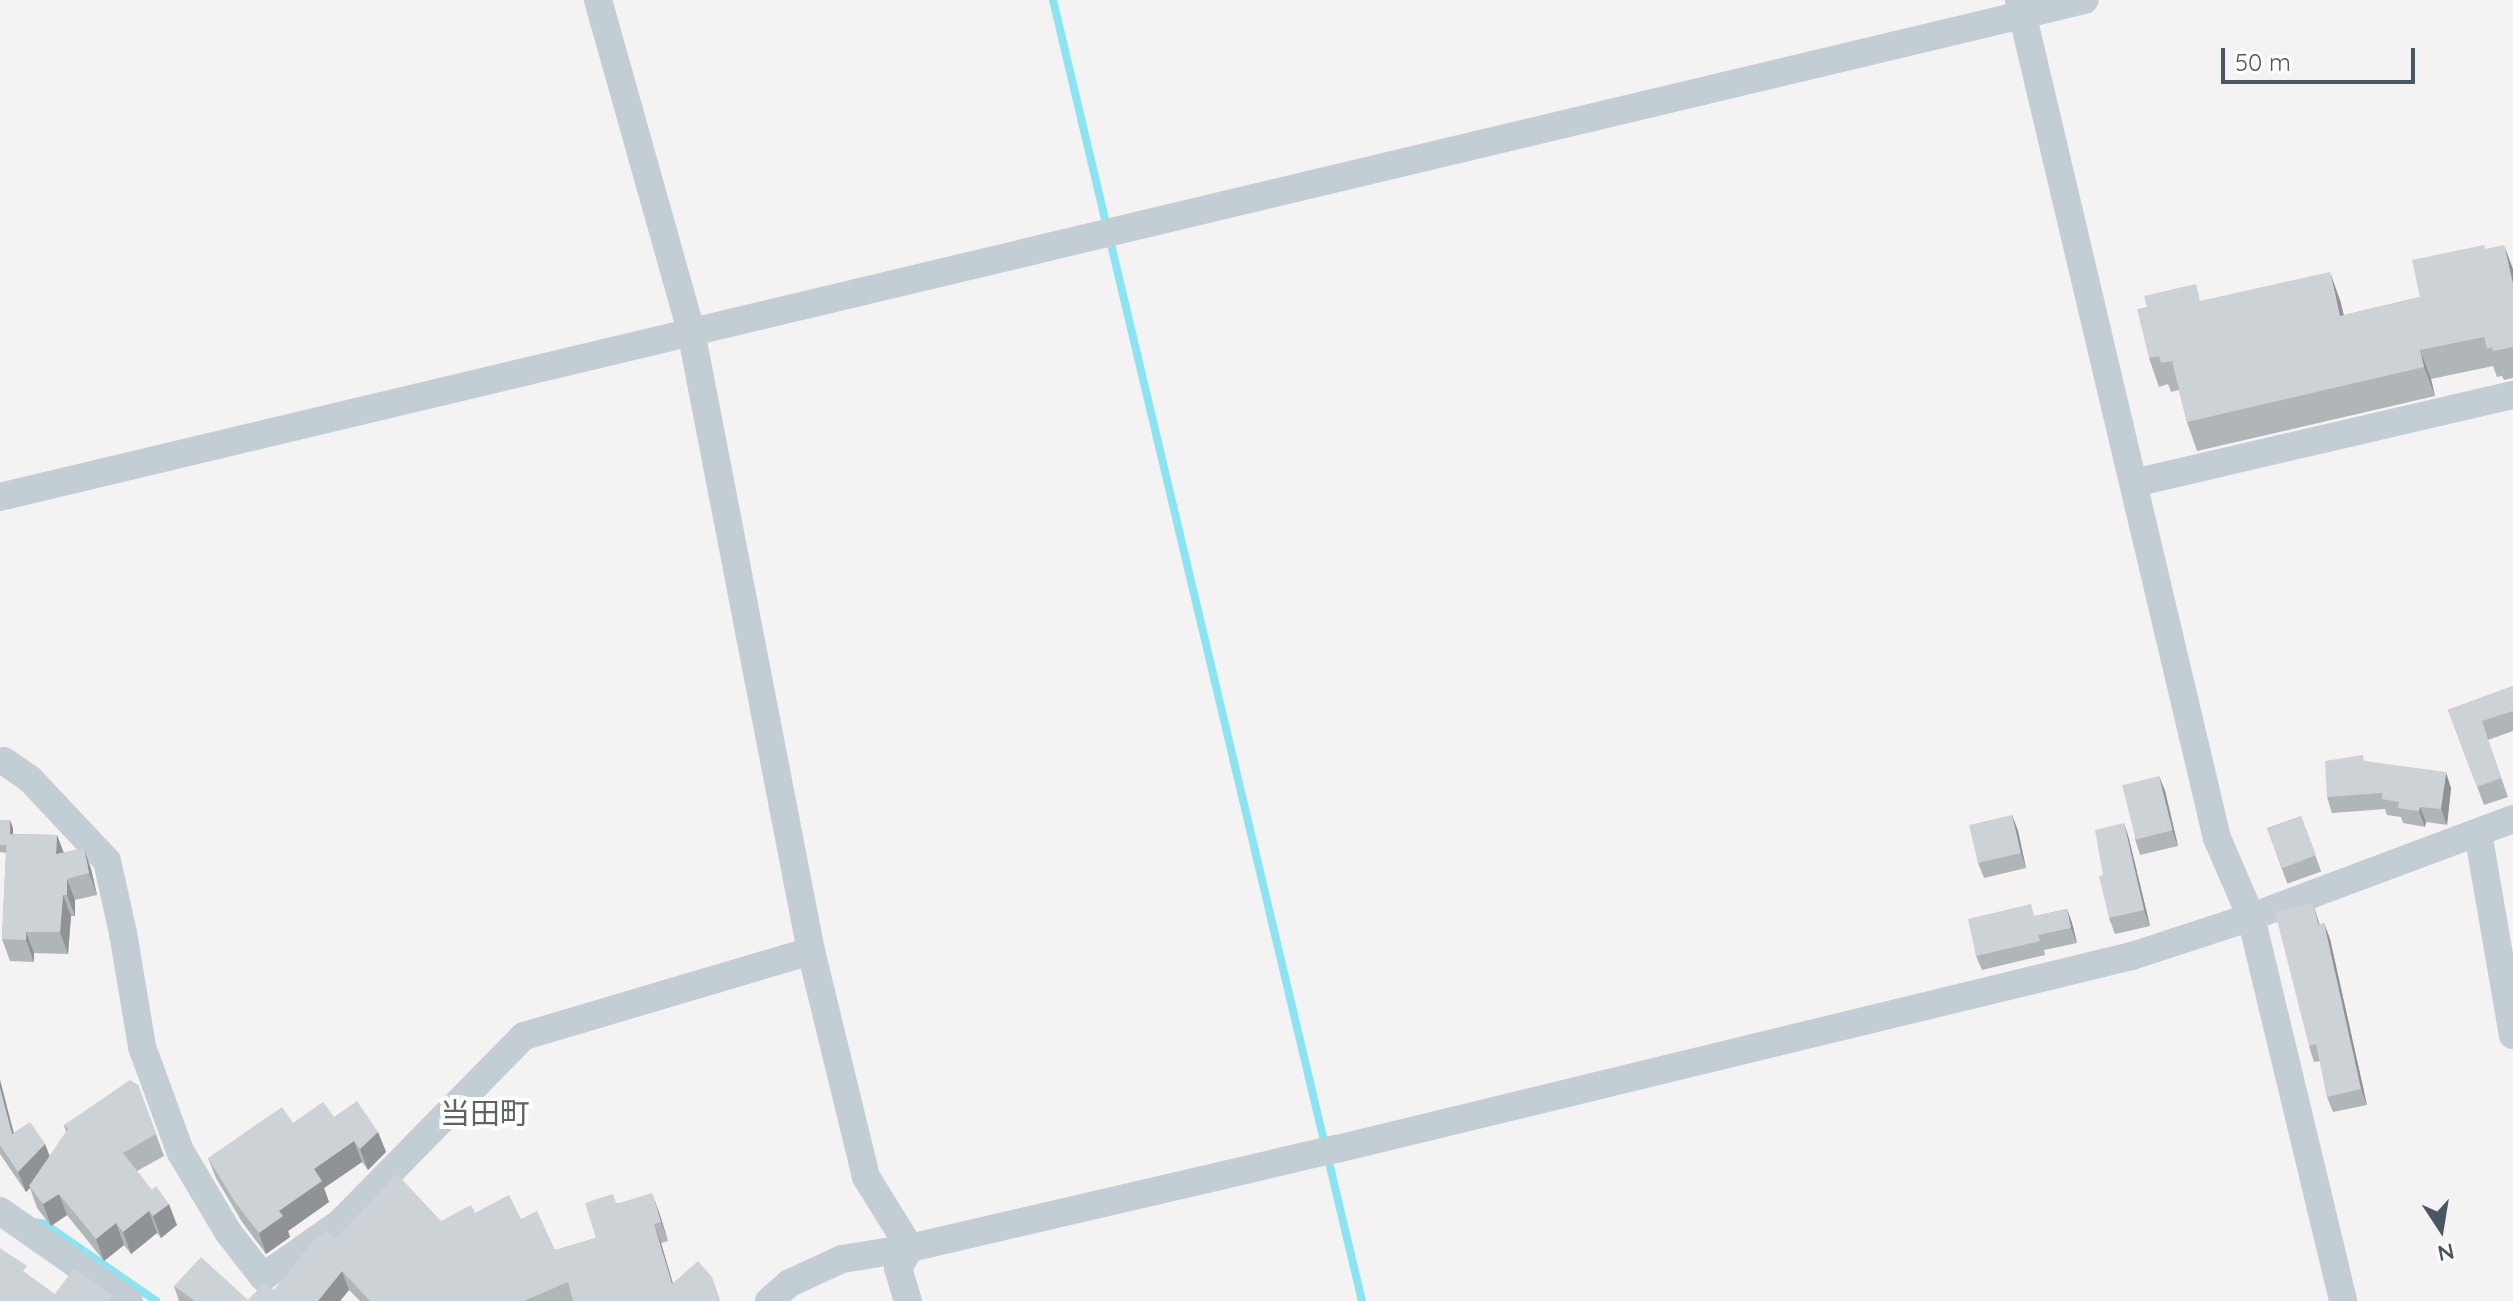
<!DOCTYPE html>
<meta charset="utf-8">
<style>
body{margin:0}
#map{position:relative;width:2513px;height:1301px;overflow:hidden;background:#f4f2f2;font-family:Quicksand,"Noto Sans JP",sans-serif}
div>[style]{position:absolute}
.stream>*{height:8px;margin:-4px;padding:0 4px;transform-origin:4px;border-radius:4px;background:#89e4f3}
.minor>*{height:28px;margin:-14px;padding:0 14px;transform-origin:14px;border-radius:14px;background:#c2cdd4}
.wall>*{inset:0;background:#b0b5b8;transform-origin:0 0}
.shaded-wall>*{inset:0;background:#909396}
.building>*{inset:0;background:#cdd2d6;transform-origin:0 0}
span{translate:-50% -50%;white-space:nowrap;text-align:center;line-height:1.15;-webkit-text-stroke:8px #fff;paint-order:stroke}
.quarter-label{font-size:30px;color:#5d6367}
.north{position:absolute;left:2401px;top:1189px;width:80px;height:80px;-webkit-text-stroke:6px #fff;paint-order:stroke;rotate:168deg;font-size:22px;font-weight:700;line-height:32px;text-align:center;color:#485761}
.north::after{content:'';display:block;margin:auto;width:28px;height:36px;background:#485761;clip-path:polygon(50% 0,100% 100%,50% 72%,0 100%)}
.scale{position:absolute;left:2221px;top:48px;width:194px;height:36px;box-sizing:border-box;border:4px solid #485761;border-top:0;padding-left:10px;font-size:24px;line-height:28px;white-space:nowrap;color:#485761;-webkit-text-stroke:6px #fff;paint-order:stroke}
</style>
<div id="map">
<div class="stream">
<div style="left:1053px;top:0;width:1337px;rotate:76.64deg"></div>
<div style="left:33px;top:1222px;width:12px;rotate:9deg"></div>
<div style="left:45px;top:1224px;width:135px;rotate:34.7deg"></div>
</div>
<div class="minor">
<div style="left:598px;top:0;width:344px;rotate:74.3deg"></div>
<div style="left:691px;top:331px;width:632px;rotate:79.05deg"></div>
<div style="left:811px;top:951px;width:233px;rotate:76.3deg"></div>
<div style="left:866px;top:1177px;width:84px;rotate:58.2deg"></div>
<div style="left:2019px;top:0;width:861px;rotate:76.71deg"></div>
<div style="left:2217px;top:838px;width:86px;rotate:66.7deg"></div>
<div style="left:2251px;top:917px;width:395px;rotate:76.5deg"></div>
<div style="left:2134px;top:483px;width:389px;rotate:-13.1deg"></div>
<div style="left:0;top:497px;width:2143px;rotate:-13.41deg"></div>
<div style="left:4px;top:761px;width:32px;rotate:35deg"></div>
<div style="left:30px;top:779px;width:112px;rotate:46.8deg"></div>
<div style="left:107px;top:861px;width:74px;rotate:77.5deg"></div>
<div style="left:123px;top:933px;width:116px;rotate:80.5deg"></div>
<div style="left:142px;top:1047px;width:111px;rotate:69.9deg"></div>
<div style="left:180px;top:1151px;width:94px;rotate:59.3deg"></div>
<div style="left:228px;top:1232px;width:57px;rotate:52.1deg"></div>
<div style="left:263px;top:1277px;width:94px;rotate:-35deg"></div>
<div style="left:340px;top:1223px;width:262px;rotate:-45.5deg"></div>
<div style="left:524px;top:1036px;width:299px;rotate:-16.5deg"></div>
<div style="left:2478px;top:833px;width:205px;rotate:80.2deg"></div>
<div style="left:0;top:1211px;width:157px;rotate:34.9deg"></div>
<div style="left:769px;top:1301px;width:28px;rotate:-41deg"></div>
<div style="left:790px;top:1283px;width:57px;rotate:-24.8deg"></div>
<div style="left:842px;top:1259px;width:69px;rotate:-9.2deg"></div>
<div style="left:910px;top:1248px;width:438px;rotate:-13.1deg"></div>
<div style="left:1337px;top:1149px;width:818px;rotate:-13.65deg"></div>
<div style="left:2132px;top:956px;width:125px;rotate:-18.1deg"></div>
<div style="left:2251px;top:917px;width:280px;rotate:-20.5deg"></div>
<div style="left:908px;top:1301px;width:34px;rotate:-107deg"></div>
<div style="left:898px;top:1268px;width:23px;rotate:-59deg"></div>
</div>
<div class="wall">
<div style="clip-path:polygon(2486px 249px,2513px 269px,2513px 378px,2504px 380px,2502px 376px,2497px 377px,2493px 366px,2431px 379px,2435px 396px,2197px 451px,2187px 422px,2179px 390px,2171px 392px,2168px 384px,2159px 387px,2149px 358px,2202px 301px,2340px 300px,2344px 315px,2420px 297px)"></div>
<div style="clip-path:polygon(2513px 686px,2513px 731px,2488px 740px,2508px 797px,2484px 805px,2448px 710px)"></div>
<div style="clip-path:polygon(2366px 761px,2451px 788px,2447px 825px,2426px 822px,2425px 827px,2403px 823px,2401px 817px,2387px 815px,2385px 809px,2332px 813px,2327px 797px)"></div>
<div style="clip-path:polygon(2159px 776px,2165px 791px,2178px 846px,2140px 855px,2135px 839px)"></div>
<div style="clip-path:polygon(2012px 815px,2018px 831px,2026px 868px,1984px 878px,1978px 863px)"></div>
<div style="left:2301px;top:816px;width:59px;height:36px;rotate:70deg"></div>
<div style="clip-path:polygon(0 820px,13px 828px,13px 834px,57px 835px,63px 852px,91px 869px,97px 895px,75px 900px,75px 916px,71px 916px,68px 954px,34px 953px,34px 962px,10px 961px,2px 939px,6px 853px,0 852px)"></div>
<div style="clip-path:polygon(2124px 823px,2129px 839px,2150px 926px,2115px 934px,2109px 918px,2103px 875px)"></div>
<div style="clip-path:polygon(2313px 903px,2320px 925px,2324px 923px,2330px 939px,2367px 1105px,2333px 1112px,2327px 1097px,2320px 1061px,2314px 1062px,2309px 1046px)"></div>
<div style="clip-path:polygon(2067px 909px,2072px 923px,2077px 943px,2044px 950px,2045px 955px,1982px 970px,1976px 956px,2035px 916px)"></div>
<div style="clip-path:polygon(0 1080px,14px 1133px,45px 1144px,50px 1156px,66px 1132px,64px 1125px,138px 1085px,164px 1156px,137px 1171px,177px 1225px,161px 1238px,157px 1233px,131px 1254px,124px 1245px,104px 1261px,67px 1215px,51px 1226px,37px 1208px,30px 1188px,26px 1192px,0 1154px)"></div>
<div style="clip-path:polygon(334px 1117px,378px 1132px,386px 1152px,368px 1170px,362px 1162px,324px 1188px,329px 1202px,288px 1231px,290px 1237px,266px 1254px,242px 1222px,216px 1178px,208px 1158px,293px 1123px)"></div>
<div style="clip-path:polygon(616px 1203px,659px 1212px,668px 1241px,661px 1243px,673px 1284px,721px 1301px,360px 1301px,349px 1290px,340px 1301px,179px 1301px,174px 1286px,248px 1300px,274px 1290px,335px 1239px,441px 1221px,475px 1213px,521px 1219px,555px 1250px,596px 1238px)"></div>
</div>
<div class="shaded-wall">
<div style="clip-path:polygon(2504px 245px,2513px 269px,2513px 284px)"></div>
<div style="clip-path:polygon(2330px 272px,2340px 300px,2350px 344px,2340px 316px)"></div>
<div style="clip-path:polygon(2420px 350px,2431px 379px,2435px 396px,2424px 367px)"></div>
<div style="clip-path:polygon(2446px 772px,2451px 788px,2447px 825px,2441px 809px)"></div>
<div style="clip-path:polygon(2159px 776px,2165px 791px,2178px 846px,2172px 830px)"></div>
<div style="clip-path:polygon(2420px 807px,2426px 822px,2425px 827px,2419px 811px)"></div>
<div style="clip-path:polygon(2012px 815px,2018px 831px,2026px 868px,2021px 853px)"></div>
<div style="clip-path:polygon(10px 820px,13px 828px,13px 853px,10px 845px)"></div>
<div style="clip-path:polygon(2124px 823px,2129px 839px,2150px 926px,2144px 910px)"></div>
<div style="clip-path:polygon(57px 835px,65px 856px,56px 854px)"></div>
<div style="clip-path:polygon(84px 848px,91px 869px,97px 895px,89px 873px)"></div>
<div style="clip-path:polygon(67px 879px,75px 900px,75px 916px,67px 895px)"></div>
<div style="clip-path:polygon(63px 895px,71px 916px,68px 954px,60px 932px)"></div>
<div style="clip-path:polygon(2067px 909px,2072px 923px,2077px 943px,2071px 928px)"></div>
<div style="clip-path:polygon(2324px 923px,2330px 939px,2367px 1105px,2361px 1089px)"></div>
<div style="clip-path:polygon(26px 932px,34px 953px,34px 962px,26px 940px)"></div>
<div style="clip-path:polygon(0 1080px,19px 1155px,12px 1134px,0 1088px)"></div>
<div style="clip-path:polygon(378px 1132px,386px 1152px,368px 1170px,360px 1149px)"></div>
<div style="clip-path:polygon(354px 1141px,362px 1162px,324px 1188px,329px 1202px,288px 1231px,290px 1237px,266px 1254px,259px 1233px,314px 1169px)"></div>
<div style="clip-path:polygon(45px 1144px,52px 1164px,26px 1192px,18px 1172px)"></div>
<div style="clip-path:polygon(652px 1193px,659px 1212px,668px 1241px,661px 1222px)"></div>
<div style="clip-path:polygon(59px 1194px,67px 1215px,51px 1226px,43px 1204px)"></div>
<div style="clip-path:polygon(169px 1204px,177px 1225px,161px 1238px,153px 1216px)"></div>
<div style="clip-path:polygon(149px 1211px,157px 1233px,131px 1254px,123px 1232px)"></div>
<div style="clip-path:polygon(116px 1223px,124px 1245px,104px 1261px,96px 1239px)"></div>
<div style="clip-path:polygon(654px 1224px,661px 1243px,678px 1301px,672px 1284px)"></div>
<div style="clip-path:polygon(342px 1271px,349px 1290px,340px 1301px,318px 1301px)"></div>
</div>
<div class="building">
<div style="clip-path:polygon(2484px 245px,2485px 249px,2504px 245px,2513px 284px,2513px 347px,2493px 351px,2492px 347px,2487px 349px,2484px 337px,2420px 350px,2424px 367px,2187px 422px,2172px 361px,2161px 363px,2159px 356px,2149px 358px,2137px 309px,2147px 307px,2144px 296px,2196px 284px,2200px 301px,2330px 272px,2340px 316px,2420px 297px,2412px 260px)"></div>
<div style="clip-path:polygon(2513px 686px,2513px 711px,2482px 721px,2501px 778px,2477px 787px,2448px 710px)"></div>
<div style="clip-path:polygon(2363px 755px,2364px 761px,2446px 772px,2441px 809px,2420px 807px,2419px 811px,2398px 808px,2399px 802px,2382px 799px,2382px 793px,2327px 797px,2325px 761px)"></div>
<div style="left:2159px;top:776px;width:56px;height:38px;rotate:76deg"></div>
<div style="left:2012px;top:815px;width:39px;height:44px;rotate:77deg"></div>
<div style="left:2301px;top:816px;width:42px;height:36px;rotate:69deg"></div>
<div style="clip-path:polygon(0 820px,10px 820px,10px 834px,7px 834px,7px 845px,0 845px)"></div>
<div style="clip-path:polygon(2124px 823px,2144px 910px,2109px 918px,2099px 876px,2103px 875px,2095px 830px)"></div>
<div style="clip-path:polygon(7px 834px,57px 835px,56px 854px,84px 848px,89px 873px,67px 879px,67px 895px,63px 895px,60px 932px,26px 932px,26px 940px,2px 939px)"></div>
<div style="clip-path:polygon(2313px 903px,2318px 925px,2324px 923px,2361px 1089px,2327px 1097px,2316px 1044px,2309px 1046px,2275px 912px)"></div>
<div style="clip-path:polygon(2031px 904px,2034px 916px,2067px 909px,2071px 928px,2038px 935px,2040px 941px,1976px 956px,1968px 919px)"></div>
<div style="clip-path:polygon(130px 1080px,138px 1085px,156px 1134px,123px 1153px,152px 1190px,156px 1186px,169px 1204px,153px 1216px,149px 1211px,123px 1232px,116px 1223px,96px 1239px,59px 1194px,43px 1204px,29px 1186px,68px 1129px,64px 1125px)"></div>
<div style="clip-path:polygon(0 1088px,12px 1134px,30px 1122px,45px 1144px,18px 1172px,0 1145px)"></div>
<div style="clip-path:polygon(357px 1101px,378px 1132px,360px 1149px,354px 1141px,314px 1169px,322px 1181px,279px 1211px,283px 1216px,259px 1233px,235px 1202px,208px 1158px,282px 1107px,293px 1123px,323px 1102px,334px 1117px)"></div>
<div style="clip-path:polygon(397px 1174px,441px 1221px,471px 1205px,475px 1213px,509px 1195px,521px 1219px,537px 1211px,555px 1250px,596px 1238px,585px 1203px,613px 1194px,616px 1204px,652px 1193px,661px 1222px,654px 1224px,672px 1284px,698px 1261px,712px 1277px,720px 1300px,719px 1301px,573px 1301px,568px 1282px,524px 1301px,370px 1301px,342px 1271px,318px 1301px,195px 1301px,174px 1286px,201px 1257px,248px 1300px,265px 1282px,274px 1290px,308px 1247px,326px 1230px,335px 1239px)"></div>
<div style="clip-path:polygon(0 1248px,27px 1266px,23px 1271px,55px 1294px,74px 1268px,112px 1295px,108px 1301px,0 1301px)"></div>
</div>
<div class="quarter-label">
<span style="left:485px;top:1113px">当田町</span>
</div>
<div class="north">N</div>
<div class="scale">50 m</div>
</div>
